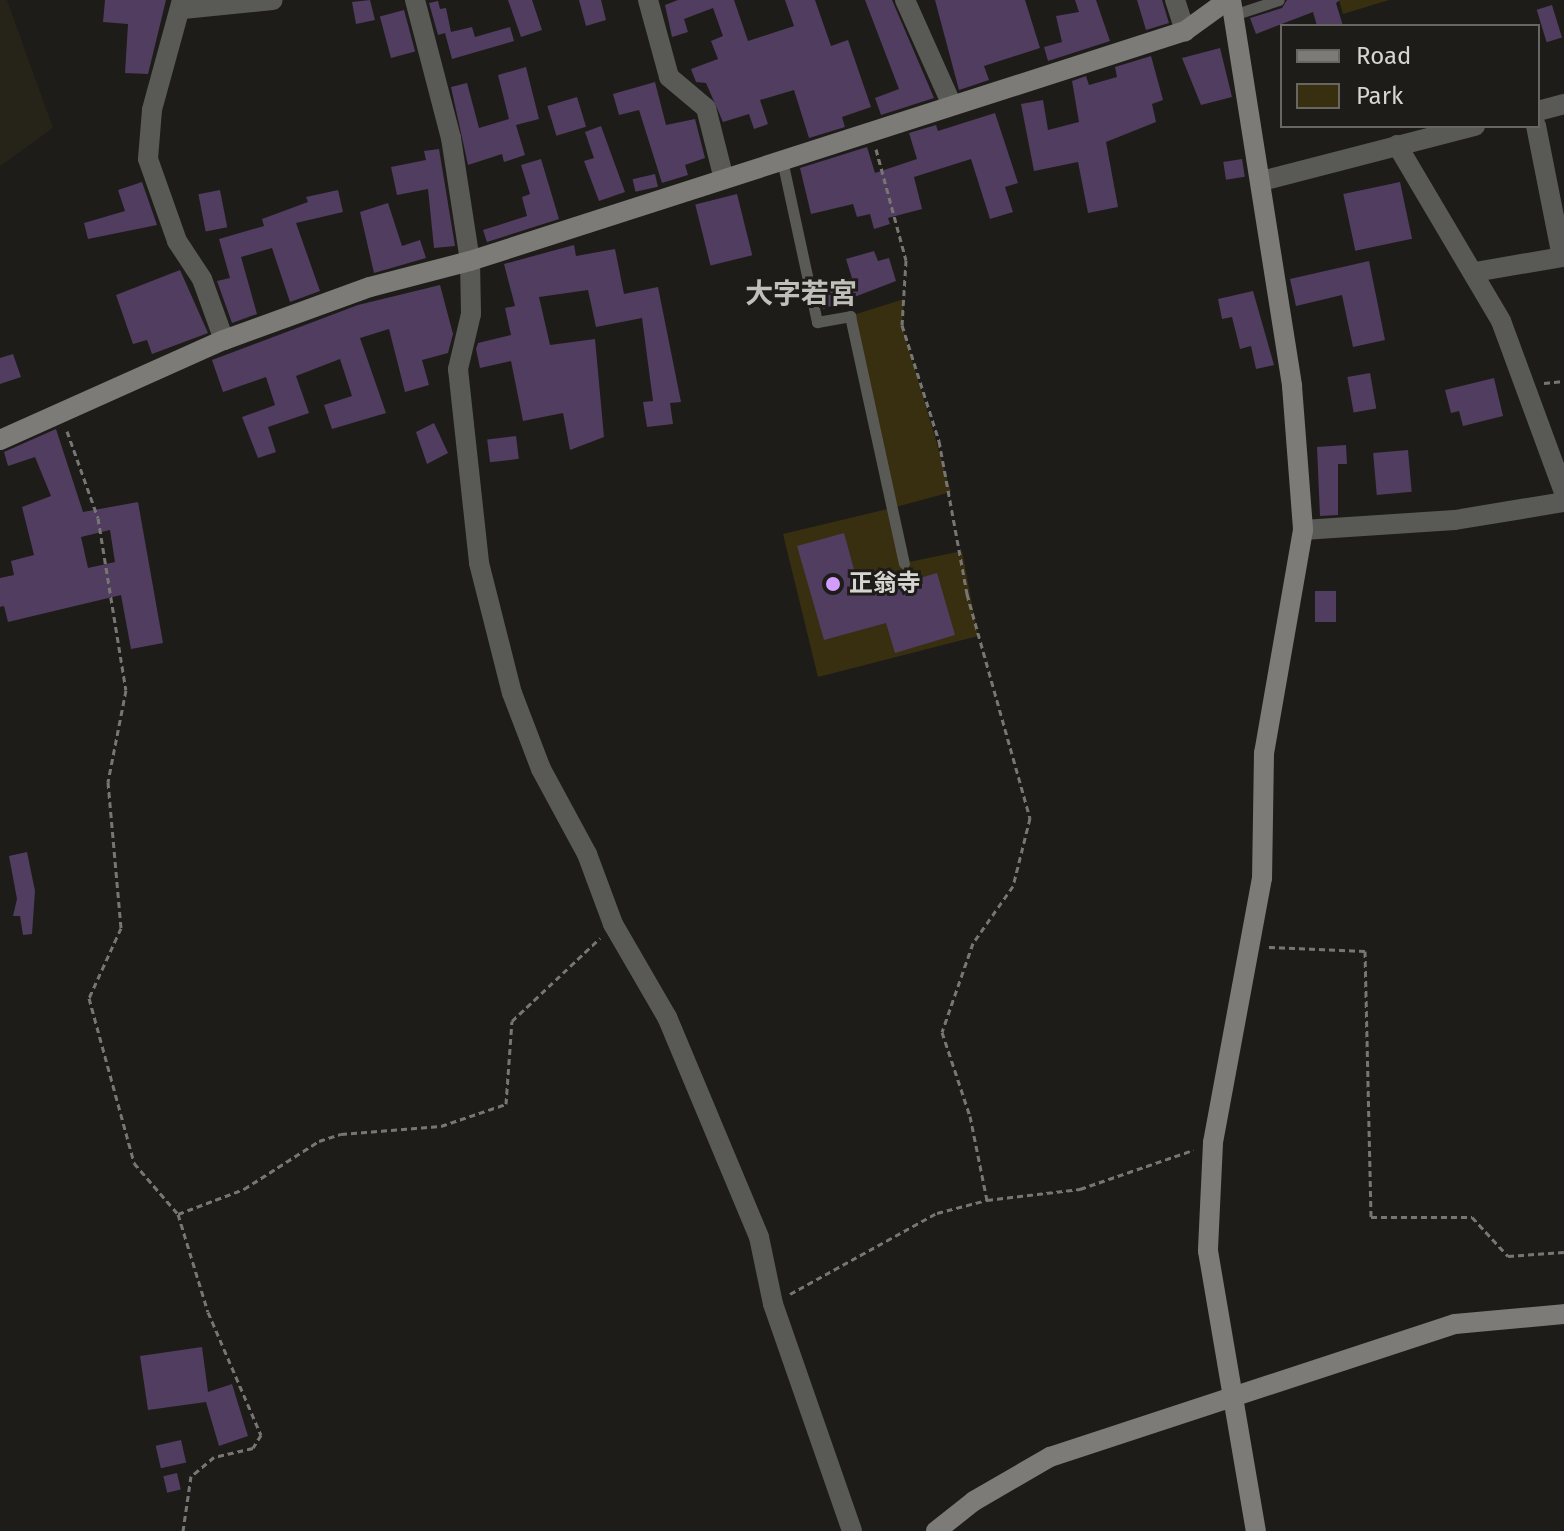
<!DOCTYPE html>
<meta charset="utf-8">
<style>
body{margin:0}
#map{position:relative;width:1564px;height:1531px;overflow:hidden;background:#1e1c18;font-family:"Fira Sans","Noto Sans JP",sans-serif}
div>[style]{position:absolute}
.built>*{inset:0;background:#262319}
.green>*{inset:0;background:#382f10}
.building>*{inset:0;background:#503d60;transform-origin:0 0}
.path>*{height:3px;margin-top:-1.5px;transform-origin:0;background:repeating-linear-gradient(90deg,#777672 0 6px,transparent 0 10px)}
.lane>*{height:11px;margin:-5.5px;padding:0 5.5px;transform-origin:5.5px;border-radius:5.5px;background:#595956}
.street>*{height:20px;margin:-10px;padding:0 10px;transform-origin:10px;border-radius:10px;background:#595956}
.secondary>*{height:20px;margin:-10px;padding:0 10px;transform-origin:10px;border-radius:10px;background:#7c7b77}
.dots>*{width:22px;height:22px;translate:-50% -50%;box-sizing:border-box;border:4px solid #1e1c18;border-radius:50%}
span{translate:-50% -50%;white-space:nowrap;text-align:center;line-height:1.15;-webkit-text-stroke:6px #1e1c18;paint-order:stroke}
.poi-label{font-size:24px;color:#d6d5d1;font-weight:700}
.left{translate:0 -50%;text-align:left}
.quarter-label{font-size:28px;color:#c1bfb9;font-weight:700}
.legend{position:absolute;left:1280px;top:24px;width:260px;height:104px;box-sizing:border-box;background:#1e1c18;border:2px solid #686662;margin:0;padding:10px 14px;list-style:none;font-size:24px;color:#d6d5d1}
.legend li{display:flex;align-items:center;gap:16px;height:40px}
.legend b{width:40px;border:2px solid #686662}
</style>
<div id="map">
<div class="built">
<div style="clip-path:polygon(0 0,7px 0,53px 128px,0 166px)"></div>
</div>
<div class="green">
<div style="clip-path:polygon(1339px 0,1389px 0,1343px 14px)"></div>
<div style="clip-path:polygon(904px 299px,902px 325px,951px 492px,892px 508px,904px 563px,962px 551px,978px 636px,818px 677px,783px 534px,892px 508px,850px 316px)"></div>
</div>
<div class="building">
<div style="clip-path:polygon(105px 0,166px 0,148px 74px,125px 73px,128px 24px,103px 22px)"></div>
<div style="clip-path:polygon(370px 0,375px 20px,356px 24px,352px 2px)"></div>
<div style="clip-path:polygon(508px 0,532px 0,542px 30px,521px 37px)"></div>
<div style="clip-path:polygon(579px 0,601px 0,606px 20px,586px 26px)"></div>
<div style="clip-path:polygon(678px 0,734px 0,748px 41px,794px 26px,785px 0,815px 0,831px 46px,848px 40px,871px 107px,842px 117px,845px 127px,809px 138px,794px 90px,760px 100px,768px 124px,754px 129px,749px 114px,723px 122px,706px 83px,696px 82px,691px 69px,718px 59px,711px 41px,723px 36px,713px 8px,684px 19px,688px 32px,672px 37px,665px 5px)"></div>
<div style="clip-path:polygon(865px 0,892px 0,934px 98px,881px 115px,875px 98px,899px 89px)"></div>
<div style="clip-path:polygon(935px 0,1025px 0,1040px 48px,984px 66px,989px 80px,959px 90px)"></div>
<div style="clip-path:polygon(1075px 0,1096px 0,1110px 41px,1048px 61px,1044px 47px,1062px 42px,1056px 16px,1079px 12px)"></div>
<div style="clip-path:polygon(1137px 0,1162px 0,1169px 23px,1146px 30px)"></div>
<div style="clip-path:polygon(1287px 0,1340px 0,1336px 3px,1343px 26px,1317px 26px,1313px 12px,1256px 34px,1250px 18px,1282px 8px)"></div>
<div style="clip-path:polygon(438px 1px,440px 9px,446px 8px,451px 32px,472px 27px,475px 37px,510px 27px,514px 41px,452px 59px,445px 33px,438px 35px,429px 3px)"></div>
<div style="left:1552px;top:5px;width:34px;height:16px;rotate:73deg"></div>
<div style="left:404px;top:10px;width:43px;height:25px;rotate:75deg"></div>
<div style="clip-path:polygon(1220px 48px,1232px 97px,1201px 105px,1182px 58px)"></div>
<div style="clip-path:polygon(1151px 56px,1163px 100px,1152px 104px,1156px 122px,1106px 142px,1118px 207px,1088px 213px,1078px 162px,1034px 171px,1021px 104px,1043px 100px,1048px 130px,1079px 122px,1072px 81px,1086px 76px,1089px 85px,1117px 77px,1115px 67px)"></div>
<div style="clip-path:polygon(526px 67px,539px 119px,516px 125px,525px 155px,504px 162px,502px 154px,468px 165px,451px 87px,467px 83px,479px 128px,509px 119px,498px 75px)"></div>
<div style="clip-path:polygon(655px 82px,666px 125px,695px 119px,705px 158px,685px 165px,688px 175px,662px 183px,639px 110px,619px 115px,613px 94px)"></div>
<div style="left:577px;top:97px;width:31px;height:31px;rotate:73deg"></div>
<div style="clip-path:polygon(995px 113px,1018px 183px,1005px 187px,1013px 212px,990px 219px,971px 159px,914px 177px,922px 209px,888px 218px,890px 224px,874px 229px,870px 214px,857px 217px,853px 204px,811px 214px,800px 168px,867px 147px,875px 173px,917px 159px,909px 133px,936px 125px,938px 131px)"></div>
<div style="clip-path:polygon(601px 126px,625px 192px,599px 201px,584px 161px,594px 158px,585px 132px)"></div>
<div style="clip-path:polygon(439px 149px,455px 246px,434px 248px,428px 189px,397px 195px,391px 167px,426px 160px,424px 151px)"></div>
<div style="clip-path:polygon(541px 159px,559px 219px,487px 242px,483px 230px,527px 216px,522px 197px,530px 194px,521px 165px)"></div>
<div style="left:1242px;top:159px;width:18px;height:19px;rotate:81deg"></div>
<div style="left:655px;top:174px;width:13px;height:23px;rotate:77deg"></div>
<div style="clip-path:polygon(142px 182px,157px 225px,88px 239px,84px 223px,125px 211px,118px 190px)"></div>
<div style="left:1400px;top:182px;width:58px;height:58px;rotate:78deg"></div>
<div style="left:220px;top:190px;width:38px;height:22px;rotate:79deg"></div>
<div style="clip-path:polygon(338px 190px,343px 212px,296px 223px,320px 291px,290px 302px,272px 248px,241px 257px,257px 314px,232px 323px,217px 281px,230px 278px,219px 239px,264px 226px,262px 219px,308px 202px,306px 197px)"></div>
<div style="left:737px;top:194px;width:63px;height:43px;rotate:76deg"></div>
<div style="clip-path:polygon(388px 203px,402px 246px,420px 240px,426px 258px,374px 273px,360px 212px)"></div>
<div style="clip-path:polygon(574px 245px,576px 256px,615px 249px,624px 294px,658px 287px,681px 402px,670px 403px,673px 424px,647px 427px,643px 402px,653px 401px,642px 318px,596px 327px,588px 290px,539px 297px,550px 345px,595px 339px,604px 437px,570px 450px,563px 413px,523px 421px,511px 361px,480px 368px,476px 349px,478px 343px,511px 335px,505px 308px,515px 306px,504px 264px)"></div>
<div style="clip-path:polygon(874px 251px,878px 261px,889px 258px,896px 281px,823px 309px,818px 285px,852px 278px,846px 259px)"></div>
<div style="clip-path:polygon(1369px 261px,1385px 340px,1353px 347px,1342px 295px,1296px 306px,1290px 279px)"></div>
<div style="clip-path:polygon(180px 270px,208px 333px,152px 354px,147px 340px,133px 344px,116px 295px)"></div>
<div style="clip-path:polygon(440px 285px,453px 334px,448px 353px,422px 360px,429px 385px,405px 392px,389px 329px,360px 338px,386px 413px,332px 429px,324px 405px,352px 396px,340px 359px,296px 376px,309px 413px,268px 427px,276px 452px,258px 458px,242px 417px,275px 405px,266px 377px,223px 392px,212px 360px,358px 305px)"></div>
<div style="clip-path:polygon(1253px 291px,1274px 365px,1256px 369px,1251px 346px,1240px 349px,1232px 317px,1222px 319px,1218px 299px)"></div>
<div style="clip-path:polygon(13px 354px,21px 377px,0 384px,0 358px)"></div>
<div style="left:1370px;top:373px;width:36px;height:23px;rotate:80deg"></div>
<div style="clip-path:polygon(1494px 378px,1503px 416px,1463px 426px,1459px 411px,1451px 413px,1445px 390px)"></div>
<div style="clip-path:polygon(434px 423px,448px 453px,427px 464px,416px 432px)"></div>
<div style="clip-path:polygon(evenodd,56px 429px,83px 512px,138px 502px,163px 643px,131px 649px,121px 595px,8px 622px,4px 606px,0 607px,0 578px,14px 575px,11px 561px,34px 555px,22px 507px,51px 496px,35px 457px,8px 466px,4px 452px,56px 429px,110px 530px,115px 562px,88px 568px,81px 537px,110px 530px)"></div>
<div style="left:516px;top:436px;width:23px;height:29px;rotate:83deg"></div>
<div style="clip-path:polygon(1346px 445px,1347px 464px,1338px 464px,1338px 515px,1320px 516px,1317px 447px)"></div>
<div style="left:1408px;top:450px;width:42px;height:35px;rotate:85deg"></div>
<div style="clip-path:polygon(844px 533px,861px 595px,937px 573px,955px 635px,895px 653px,886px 623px,824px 640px,797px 546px)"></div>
<div style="left:1315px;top:591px;width:21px;height:31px"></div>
<div style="clip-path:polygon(27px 852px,35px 891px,32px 934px,23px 935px,20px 916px,13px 916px,17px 899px,9px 856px)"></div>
<div style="clip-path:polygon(202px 1347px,208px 1392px,232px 1384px,248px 1436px,219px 1446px,206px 1402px,148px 1410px,140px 1356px)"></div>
<div style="left:181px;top:1440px;width:23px;height:26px;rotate:77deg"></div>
<div style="left:177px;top:1473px;width:17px;height:14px;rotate:77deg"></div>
</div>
<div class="path">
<div style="left:876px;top:149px;width:115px;rotate:74.9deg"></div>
<div style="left:906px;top:260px;width:65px;rotate:93.5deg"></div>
<div style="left:902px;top:325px;width:122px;rotate:72.3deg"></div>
<div style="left:939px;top:441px;width:156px;rotate:79.6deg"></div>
<div style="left:967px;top:594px;width:233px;rotate:74.3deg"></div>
<div style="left:1030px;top:818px;width:70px;rotate:104deg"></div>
<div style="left:1013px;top:886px;width:70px;rotate:125.1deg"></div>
<div style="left:973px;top:943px;width:94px;rotate:109.2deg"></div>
<div style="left:942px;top:1032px;width:89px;rotate:71.6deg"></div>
<div style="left:970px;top:1116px;width:86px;rotate:78.6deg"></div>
<div style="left:1544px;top:383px;width:20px;rotate:-6deg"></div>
<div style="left:67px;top:431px;width:92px;rotate:70.4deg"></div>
<div style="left:98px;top:518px;width:174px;rotate:80.8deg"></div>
<div style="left:126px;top:690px;width:94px;rotate:101.1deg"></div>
<div style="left:108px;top:782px;width:147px;rotate:84.9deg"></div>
<div style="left:121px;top:928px;width:77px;rotate:114.6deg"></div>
<div style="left:89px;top:998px;width:171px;rotate:74.7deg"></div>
<div style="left:134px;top:1163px;width:67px;rotate:49.2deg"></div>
<div style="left:178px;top:1214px;width:102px;rotate:73deg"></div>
<div style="left:208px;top:1312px;width:134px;rotate:66.7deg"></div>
<div style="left:261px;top:1435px;width:15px;rotate:122deg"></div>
<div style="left:253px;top:1448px;width:40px;rotate:167deg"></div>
<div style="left:214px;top:1457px;width:30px;rotate:140deg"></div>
<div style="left:191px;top:1476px;width:56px;rotate:98.3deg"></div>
<div style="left:1269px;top:947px;width:96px;rotate:2.4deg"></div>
<div style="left:1365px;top:951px;width:266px;rotate:88.7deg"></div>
<div style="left:1371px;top:1217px;width:101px"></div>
<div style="left:1472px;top:1217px;width:53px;rotate:47.3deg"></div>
<div style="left:1508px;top:1256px;width:56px;rotate:-4.1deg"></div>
<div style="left:178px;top:1214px;width:71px;rotate:-20.7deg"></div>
<div style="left:244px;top:1189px;width:89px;rotate:-32.6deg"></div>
<div style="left:319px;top:1141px;width:23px;rotate:-18deg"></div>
<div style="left:341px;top:1134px;width:100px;rotate:-4.6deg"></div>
<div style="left:441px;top:1126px;width:69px;rotate:-18.7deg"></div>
<div style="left:506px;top:1104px;width:83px;rotate:-85.9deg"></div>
<div style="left:512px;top:1021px;width:121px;rotate:-43.3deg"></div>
<div style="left:790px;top:1294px;width:168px;rotate:-28.9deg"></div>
<div style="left:937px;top:1213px;width:52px;rotate:-14.6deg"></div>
<div style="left:987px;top:1200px;width:94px;rotate:-6.7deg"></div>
<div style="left:1080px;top:1189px;width:120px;rotate:-19deg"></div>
</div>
<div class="lane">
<div style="left:1233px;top:15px;width:48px;rotate:-18.1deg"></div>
<div style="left:782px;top:160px;width:166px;rotate:77.8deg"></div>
<div style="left:817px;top:322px;width:34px;rotate:-10deg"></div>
<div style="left:850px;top:316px;width:253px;rotate:77.7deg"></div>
</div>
<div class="street">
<div style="left:182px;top:0;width:114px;rotate:105.3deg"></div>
<div style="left:152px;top:110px;width:49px;rotate:94.7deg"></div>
<div style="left:148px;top:159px;width:87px;rotate:70.5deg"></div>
<div style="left:177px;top:241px;width:45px;rotate:56.7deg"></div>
<div style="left:202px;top:279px;width:65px;rotate:70.2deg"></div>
<div style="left:415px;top:0;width:143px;rotate:75.4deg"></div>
<div style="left:451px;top:138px;width:124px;rotate:81.2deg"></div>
<div style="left:470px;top:261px;width:53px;rotate:88.9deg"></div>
<div style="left:471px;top:314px;width:57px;rotate:103.3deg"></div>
<div style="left:458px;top:369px;width:195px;rotate:83.8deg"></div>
<div style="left:479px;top:563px;width:134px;rotate:75.8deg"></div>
<div style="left:512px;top:693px;width:81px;rotate:69.1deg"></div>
<div style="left:541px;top:769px;width:97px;rotate:61.6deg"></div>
<div style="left:587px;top:854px;width:75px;rotate:69.6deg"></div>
<div style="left:613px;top:924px;width:108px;rotate:59.9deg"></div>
<div style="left:667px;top:1017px;width:238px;rotate:67.3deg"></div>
<div style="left:759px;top:1237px;width:68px;rotate:78.2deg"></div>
<div style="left:773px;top:1304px;width:240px;rotate:70.8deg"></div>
<div style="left:648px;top:0;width:80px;rotate:74.7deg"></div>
<div style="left:669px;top:77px;width:48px;rotate:40deg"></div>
<div style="left:706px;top:108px;width:73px;rotate:75.8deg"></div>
<div style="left:905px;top:0;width:115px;rotate:65.9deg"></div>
<div style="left:1175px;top:0;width:33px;rotate:72deg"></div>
<div style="left:183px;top:9px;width:90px;rotate:-5.7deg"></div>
<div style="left:1538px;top:111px;width:27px;rotate:-15deg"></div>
<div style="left:1397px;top:145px;width:204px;rotate:59.4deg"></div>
<div style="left:1501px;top:321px;width:182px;rotate:69.8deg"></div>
<div style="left:1262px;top:181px;width:220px;rotate:-14.5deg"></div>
<div style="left:1475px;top:272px;width:88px;rotate:-9.8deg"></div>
<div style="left:1562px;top:257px;width:134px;rotate:-101.2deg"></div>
<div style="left:1303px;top:530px;width:152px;rotate:-3.8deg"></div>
<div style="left:1455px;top:520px;width:110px;rotate:-9.4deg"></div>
</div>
<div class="secondary">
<div style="left:1231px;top:0;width:391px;rotate:81deg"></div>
<div style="left:1292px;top:386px;width:144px;rotate:85.6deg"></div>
<div style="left:1303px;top:530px;width:226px;rotate:99.9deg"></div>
<div style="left:1264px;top:753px;width:125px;rotate:90.9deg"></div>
<div style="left:1262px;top:878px;width:269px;rotate:100.5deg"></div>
<div style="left:1213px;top:1143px;width:108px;rotate:92.7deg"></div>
<div style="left:1208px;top:1251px;width:284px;rotate:80.3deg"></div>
<div style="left:0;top:440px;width:245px;rotate:-24.1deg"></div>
<div style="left:224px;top:340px;width:155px;rotate:-20deg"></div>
<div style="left:370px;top:287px;width:103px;rotate:-14.6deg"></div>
<div style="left:470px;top:261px;width:751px;rotate:-17.83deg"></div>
<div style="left:1185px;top:31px;width:53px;rotate:-35.8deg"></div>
<div style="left:936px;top:1531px;width:48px;rotate:-38.3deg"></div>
<div style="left:974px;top:1501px;width:88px;rotate:-30.1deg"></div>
<div style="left:1050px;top:1457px;width:426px;rotate:-18.2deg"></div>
<div style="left:1455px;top:1324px;width:109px;rotate:-5.2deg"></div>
</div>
<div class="dots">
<div style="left:833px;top:584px;background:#d29dfd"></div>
</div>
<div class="poi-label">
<span class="left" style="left:849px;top:584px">正翁寺</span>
</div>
<div class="quarter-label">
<span style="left:801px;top:294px">大字若宮</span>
</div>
<ul class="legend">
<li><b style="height:10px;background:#7c7b77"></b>Road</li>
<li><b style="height:22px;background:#382f10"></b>Park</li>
</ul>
</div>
